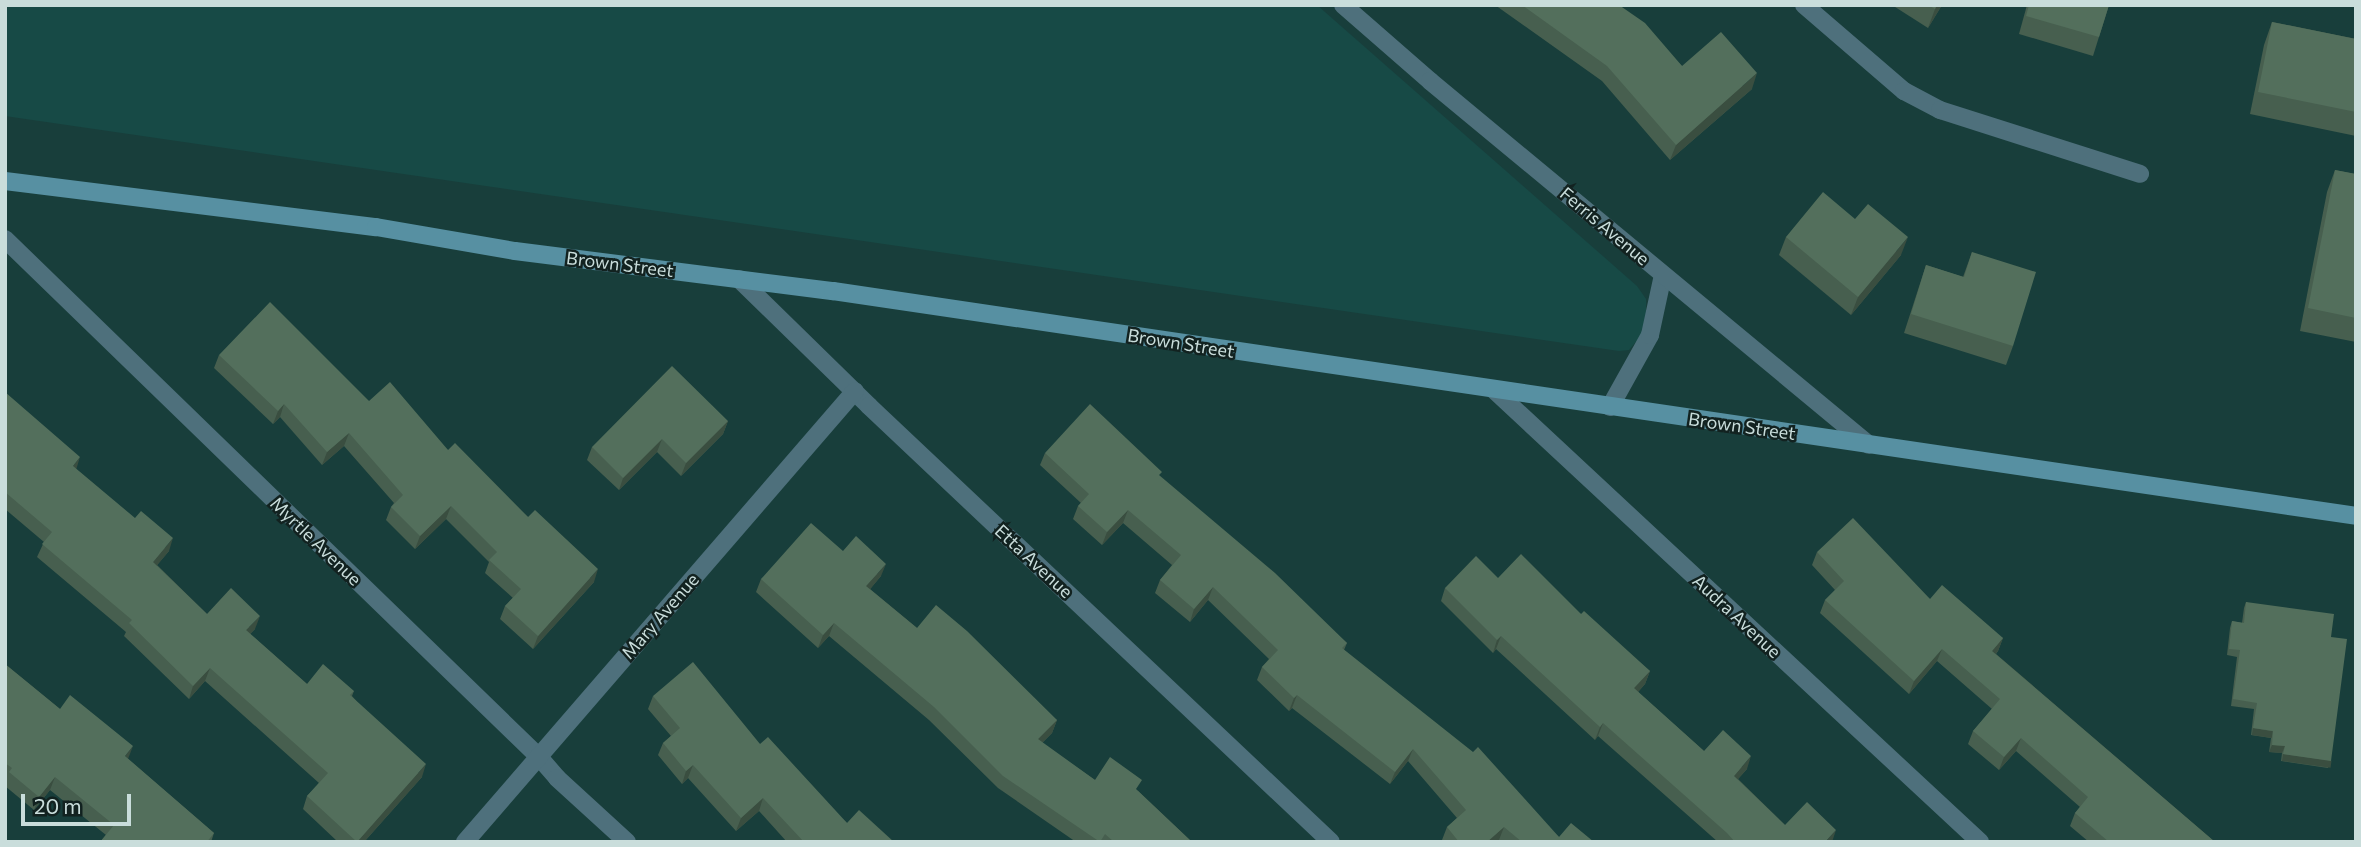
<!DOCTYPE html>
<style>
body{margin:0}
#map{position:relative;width:2361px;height:847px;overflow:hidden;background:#183e3b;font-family:Commissioner,sans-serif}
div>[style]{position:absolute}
.built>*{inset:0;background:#174a46}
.lane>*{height:18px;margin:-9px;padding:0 9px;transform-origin:9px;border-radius:9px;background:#4e707c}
.street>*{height:18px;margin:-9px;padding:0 9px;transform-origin:9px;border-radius:9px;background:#4e707c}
.secondary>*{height:18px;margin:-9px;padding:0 9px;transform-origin:9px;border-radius:9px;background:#5790a2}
.wall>*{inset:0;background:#475f4f}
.shaded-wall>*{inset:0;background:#3a4e40;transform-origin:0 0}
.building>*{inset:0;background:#536f5c}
span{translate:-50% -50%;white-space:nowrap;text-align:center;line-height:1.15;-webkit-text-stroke:5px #122220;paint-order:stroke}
.street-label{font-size:18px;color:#c9dddb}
.frame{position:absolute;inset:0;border:7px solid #c9dddb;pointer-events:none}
.scale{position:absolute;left:21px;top:794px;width:110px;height:32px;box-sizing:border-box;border:4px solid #c9dddb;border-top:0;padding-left:9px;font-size:21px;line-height:24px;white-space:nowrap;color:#c9dddb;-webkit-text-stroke:5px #122220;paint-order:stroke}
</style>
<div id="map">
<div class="built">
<div style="clip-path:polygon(5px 5px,1317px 5px,1637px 286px,1646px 299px,1646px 330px,1629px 350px,1619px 351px,5px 116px)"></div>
</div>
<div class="lane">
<div style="left:1804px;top:5px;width:132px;rotate:40.7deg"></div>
<div style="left:1904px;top:91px;width:41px;rotate:27.8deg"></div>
<div style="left:1940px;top:110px;width:210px;rotate:17.7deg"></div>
<div style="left:1610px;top:407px;width:82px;rotate:-60.9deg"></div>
<div style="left:1650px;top:335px;width:61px;rotate:-77.8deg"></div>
</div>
<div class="street">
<div style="left:1343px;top:5px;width:116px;rotate:41.1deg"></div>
<div style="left:1430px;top:81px;width:570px;rotate:39.66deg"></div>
<div style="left:5px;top:239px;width:744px;rotate:44.13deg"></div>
<div style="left:539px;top:757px;width:28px;rotate:49deg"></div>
<div style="left:557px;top:778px;width:95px;rotate:42.4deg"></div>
<div style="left:739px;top:279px;width:182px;rotate:44.3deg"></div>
<div style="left:869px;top:406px;width:635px;rotate:43.34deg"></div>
<div style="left:1494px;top:390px;width:664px;rotate:42.92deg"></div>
<div style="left:465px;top:842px;width:596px;rotate:-49.15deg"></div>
</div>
<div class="secondary">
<div style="left:5px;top:181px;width:374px;rotate:7.1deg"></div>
<div style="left:376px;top:227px;width:141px;rotate:9.8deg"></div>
<div style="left:515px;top:251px;width:321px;rotate:7.2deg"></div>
<div style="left:833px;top:291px;width:1540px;rotate:8.4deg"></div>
</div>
<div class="wall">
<div style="clip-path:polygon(1495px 5px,1619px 5px,1682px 66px,1752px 89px,1670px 160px,1602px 81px)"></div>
<div style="clip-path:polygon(1892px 5px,1942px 5px,1928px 28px)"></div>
<div style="clip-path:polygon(2027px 5px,2109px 5px,2093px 56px,2019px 34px)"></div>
<div style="clip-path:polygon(2272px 22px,2356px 39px,2356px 136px,2250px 114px,2264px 45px)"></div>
<div style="clip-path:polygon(2356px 168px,2356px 342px,2300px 331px,2327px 192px,2335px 170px,2355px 174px)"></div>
<div style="clip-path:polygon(1855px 219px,1901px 255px,1851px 315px,1779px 255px,1786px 237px)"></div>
<div style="clip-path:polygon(1972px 252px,2013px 346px,2006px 365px,1904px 333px,1926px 265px,1963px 277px)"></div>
<div style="clip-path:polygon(219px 355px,369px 401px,448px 450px,528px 517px,594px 582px,533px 649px,500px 619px,505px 606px,513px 598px,485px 573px,489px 562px,446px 519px,415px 549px,386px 520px,391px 507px,394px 503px,344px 446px,322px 465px,280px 417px,273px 424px,214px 368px)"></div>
<div style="clip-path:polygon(5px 392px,76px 469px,169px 551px,157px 565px,207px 614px,255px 629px,250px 634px,307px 684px,354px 691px,352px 696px,422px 777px,364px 842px,338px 842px,303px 809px,307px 796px,319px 783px,205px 681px,189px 699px,124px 636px,126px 632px,37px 557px,44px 542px,5px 509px)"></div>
<div style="clip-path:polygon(728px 421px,723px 434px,681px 476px,657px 452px,619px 490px,587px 460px,592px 447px)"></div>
<div style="clip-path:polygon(1045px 453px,1160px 477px,1347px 643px,1344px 650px,1559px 837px,1594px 842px,1501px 842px,1499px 840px,1497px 842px,1443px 842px,1442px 840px,1447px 827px,1457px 818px,1408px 761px,1390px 784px,1292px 708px,1289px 711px,1257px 680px,1262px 667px,1269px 659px,1208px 600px,1190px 622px,1155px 593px,1160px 580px,1172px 565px,1123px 523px,1102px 545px,1073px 519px,1078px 506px,1081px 503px,1040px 465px)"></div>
<div style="clip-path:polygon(843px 551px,881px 576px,870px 589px,917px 628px,1057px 720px,1052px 733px,1042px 743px,1095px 780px,1138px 791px,1192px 842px,1076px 842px,998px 788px,929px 720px,829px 636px,818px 648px,756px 592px,761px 579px)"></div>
<div style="clip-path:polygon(1817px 552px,1930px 599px,2003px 638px,1998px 651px,1996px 654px,2215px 842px,2089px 842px,2070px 826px,2075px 813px,2080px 807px,2016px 751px,1999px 770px,1968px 744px,1973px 731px,1992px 709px,1937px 661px,1909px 694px,1820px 613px,1825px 600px,1835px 590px,1812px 565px)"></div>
<div style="clip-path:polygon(1498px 578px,1581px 614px,1650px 671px,1645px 684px,1638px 692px,1704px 751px,1747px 769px,1738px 779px,1785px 825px,1832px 842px,1718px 842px,1598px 736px,1595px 740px,1496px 649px,1493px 653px,1441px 601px,1445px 588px)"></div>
<div style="clip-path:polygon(2246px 602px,2331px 637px,2331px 761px,2328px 768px,2281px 761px,2282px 753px,2269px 752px,2271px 738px,2251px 735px,2254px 709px,2231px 706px,2237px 657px,2227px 655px,2230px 628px,2232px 621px,2242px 623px,2244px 608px)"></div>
<div style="clip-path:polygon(5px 664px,60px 709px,128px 759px,214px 833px,211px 842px,100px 842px,106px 835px,50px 790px,34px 810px,5px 786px)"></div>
<div style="clip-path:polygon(653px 696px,760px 744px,847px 823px,894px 842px,787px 842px,759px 811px,736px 831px,688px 778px,682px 784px,658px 755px,663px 743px,671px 736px,648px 709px)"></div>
</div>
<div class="shaded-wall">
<div style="clip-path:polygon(1937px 5px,1942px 5px,1928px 28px,1935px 9px)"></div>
<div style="clip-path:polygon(1757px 73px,1752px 89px,1670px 160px,1676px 145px)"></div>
<div style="clip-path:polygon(1908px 237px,1901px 255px,1851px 315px,1858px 297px)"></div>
<div style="clip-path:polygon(284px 404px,280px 417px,273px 424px,278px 411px)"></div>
<div style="clip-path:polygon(728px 421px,723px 434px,681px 476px,686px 463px)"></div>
<div style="clip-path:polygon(349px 433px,344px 446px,322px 465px,327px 452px)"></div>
<div style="clip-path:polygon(662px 439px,657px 452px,619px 490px,623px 478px)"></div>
<div style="clip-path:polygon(80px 457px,76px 470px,73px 466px)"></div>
<div style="clip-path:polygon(451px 506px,446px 519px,415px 549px,420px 536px)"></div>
<div style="clip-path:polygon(1128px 510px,1123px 523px,1102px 545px,1107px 532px)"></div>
<div style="clip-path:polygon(173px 538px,169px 551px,149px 575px,153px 562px)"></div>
<div style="clip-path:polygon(886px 564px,881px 576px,862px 599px,866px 586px)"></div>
<div style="clip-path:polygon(598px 569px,594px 582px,533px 649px,538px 636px)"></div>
<div style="clip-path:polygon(1213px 587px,1208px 600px,1190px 622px,1194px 609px)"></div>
<div style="clip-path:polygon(260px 616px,255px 629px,241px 643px,246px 630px)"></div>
<div style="clip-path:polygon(834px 623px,829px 636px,818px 648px,823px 635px)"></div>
<div style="clip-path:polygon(1501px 636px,1496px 649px,1493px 653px,1497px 640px)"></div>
<div style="clip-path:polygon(2003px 638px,1998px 651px,1987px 664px,1992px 651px)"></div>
<div style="clip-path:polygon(1942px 649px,1937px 661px,1909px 694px,1914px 681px)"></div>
<div style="clip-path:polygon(210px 668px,205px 681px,189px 699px,193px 686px)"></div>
<div style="clip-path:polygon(1650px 671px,1645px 684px,1630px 701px,1634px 688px)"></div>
<div style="clip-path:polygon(1297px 695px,1292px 708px,1289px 711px,1294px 698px)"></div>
<div style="clip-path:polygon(1057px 720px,1052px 733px,1033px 752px,1038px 739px)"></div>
<div style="clip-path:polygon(1603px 723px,1598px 736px,1595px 740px,1600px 727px)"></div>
<div style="left:2253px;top:728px;width:20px;height:7px;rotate:9deg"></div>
<div style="clip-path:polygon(2021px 738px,2016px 751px,1999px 770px,2004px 757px)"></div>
<div style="clip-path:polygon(2272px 745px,2285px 746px,2282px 753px,2269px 752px)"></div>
<div style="clip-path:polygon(133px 746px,128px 759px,125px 756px)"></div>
<div style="clip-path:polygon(1413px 749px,1408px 761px,1390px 784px,1395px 772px)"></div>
<div style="left:2283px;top:754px;width:49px;height:7px;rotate:8deg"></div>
<div style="clip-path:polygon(1751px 756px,1747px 769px,1729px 789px,1734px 776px)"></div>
<div style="clip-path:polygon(426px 764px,422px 777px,364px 842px,357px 842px)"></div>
<div style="clip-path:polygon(693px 765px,688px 778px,682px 784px,686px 771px)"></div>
<div style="clip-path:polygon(55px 777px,50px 790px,34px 810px,39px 797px)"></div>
<div style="clip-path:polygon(763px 798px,759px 811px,736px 831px,741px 818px)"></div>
<div style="clip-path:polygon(1504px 827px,1499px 840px,1497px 842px,1487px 842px)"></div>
<div style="clip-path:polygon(1836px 830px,1832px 842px,1825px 842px)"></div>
</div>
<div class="building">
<div style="clip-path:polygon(1522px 5px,1619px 5px,1645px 23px,1682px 66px,1721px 32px,1757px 73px,1676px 145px,1607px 66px)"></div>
<div style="clip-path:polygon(1928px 5px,1937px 5px,1935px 9px)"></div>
<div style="clip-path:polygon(2029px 5px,2109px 5px,2099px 37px,2026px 16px)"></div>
<div style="clip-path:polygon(2272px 22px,2356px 39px,2356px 112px,2258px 92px)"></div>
<div style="clip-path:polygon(2335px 170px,2356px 174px,2356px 318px,2308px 308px)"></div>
<div style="clip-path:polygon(1823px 192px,1855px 219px,1868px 204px,1908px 237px,1858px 297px,1786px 237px)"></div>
<div style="clip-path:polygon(1972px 252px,2036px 272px,2013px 346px,1911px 314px,1926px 265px,1964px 277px)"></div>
<div style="clip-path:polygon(270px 302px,369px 401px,390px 382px,448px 450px,455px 443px,528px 517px,535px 510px,598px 569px,538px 636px,505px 606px,521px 589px,489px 560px,497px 552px,451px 506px,420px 536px,391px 507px,403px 495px,349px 433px,327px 452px,284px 404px,278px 411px,219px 355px)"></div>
<div style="clip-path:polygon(672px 366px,728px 421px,686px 463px,662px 439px,623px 478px,592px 447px)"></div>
<div style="clip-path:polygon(5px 392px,80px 457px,73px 466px,135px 518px,141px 511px,173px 538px,153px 562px,207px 614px,231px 588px,260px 616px,246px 630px,307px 684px,323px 664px,354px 691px,350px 695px,426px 764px,357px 842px,307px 796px,328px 773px,210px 668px,193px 686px,129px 623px,132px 620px,42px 544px,52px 532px,5px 492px)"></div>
<div style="clip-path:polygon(1090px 404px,1162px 472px,1159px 475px,1275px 573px,1347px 643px,1342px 648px,1473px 752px,1478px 747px,1559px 837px,1571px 823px,1594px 842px,1522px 842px,1504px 827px,1487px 842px,1459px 842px,1447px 827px,1466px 810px,1413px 749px,1395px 772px,1297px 695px,1294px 698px,1262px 667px,1278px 650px,1213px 587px,1194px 609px,1160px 580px,1181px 555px,1128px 510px,1107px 532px,1078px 506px,1089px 494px,1045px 453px)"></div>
<div style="clip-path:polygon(1853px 518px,1930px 599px,1942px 585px,2003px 638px,1992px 651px,2215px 842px,2109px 842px,2075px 813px,2088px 797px,2021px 738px,2004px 757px,1973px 731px,2000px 699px,1942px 649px,1914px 681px,1825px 600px,1844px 581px,1817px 552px)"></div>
<div style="clip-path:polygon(811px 523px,843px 551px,856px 536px,886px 564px,866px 586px,917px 628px,936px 605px,967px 631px,1057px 720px,1038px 739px,1095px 780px,1110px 757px,1142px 780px,1136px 789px,1192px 842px,1114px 842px,1105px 834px,1100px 842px,1003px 776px,934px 707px,834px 623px,823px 635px,761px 579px)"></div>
<div style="clip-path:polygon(1521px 554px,1581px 614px,1584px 611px,1650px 671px,1634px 688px,1704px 751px,1723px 730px,1751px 756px,1734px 776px,1785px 825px,1807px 802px,1836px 830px,1825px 842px,1735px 842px,1727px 833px,1603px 723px,1600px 727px,1501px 636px,1497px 640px,1445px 588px,1476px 556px,1498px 578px)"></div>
<div style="clip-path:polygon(2246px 602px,2334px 614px,2331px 637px,2347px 639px,2331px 761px,2283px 754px,2285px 746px,2272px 745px,2273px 731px,2253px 728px,2257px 703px,2233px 699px,2240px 650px,2229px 649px,2232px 621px,2244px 623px)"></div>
<div style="clip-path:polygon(693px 662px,760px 744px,768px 737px,847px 823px,859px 810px,894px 842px,804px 842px,763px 798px,741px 818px,693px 765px,686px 771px,663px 743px,680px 728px,653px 696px)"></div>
<div style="clip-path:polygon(5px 664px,60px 709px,70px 695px,133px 746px,125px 756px,214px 833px,207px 842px,100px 842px,114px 825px,55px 777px,39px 797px,9px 772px,12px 768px,5px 763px)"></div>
</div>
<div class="street-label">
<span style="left:1605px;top:226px;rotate:40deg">Ferris Avenue</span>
<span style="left:620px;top:264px;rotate:7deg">Brown Street</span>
<span style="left:1181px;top:343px;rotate:9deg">Brown Street</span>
<span style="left:1742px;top:426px;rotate:8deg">Brown Street</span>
<span style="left:316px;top:541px;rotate:44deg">Myrtle Avenue</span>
<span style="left:1034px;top:561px;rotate:43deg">Etta Avenue</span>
<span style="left:660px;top:616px;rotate:-49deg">Mary Avenue</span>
<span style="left:1737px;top:616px;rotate:43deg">Audra Avenue</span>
</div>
<div class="frame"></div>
<div class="scale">20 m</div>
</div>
